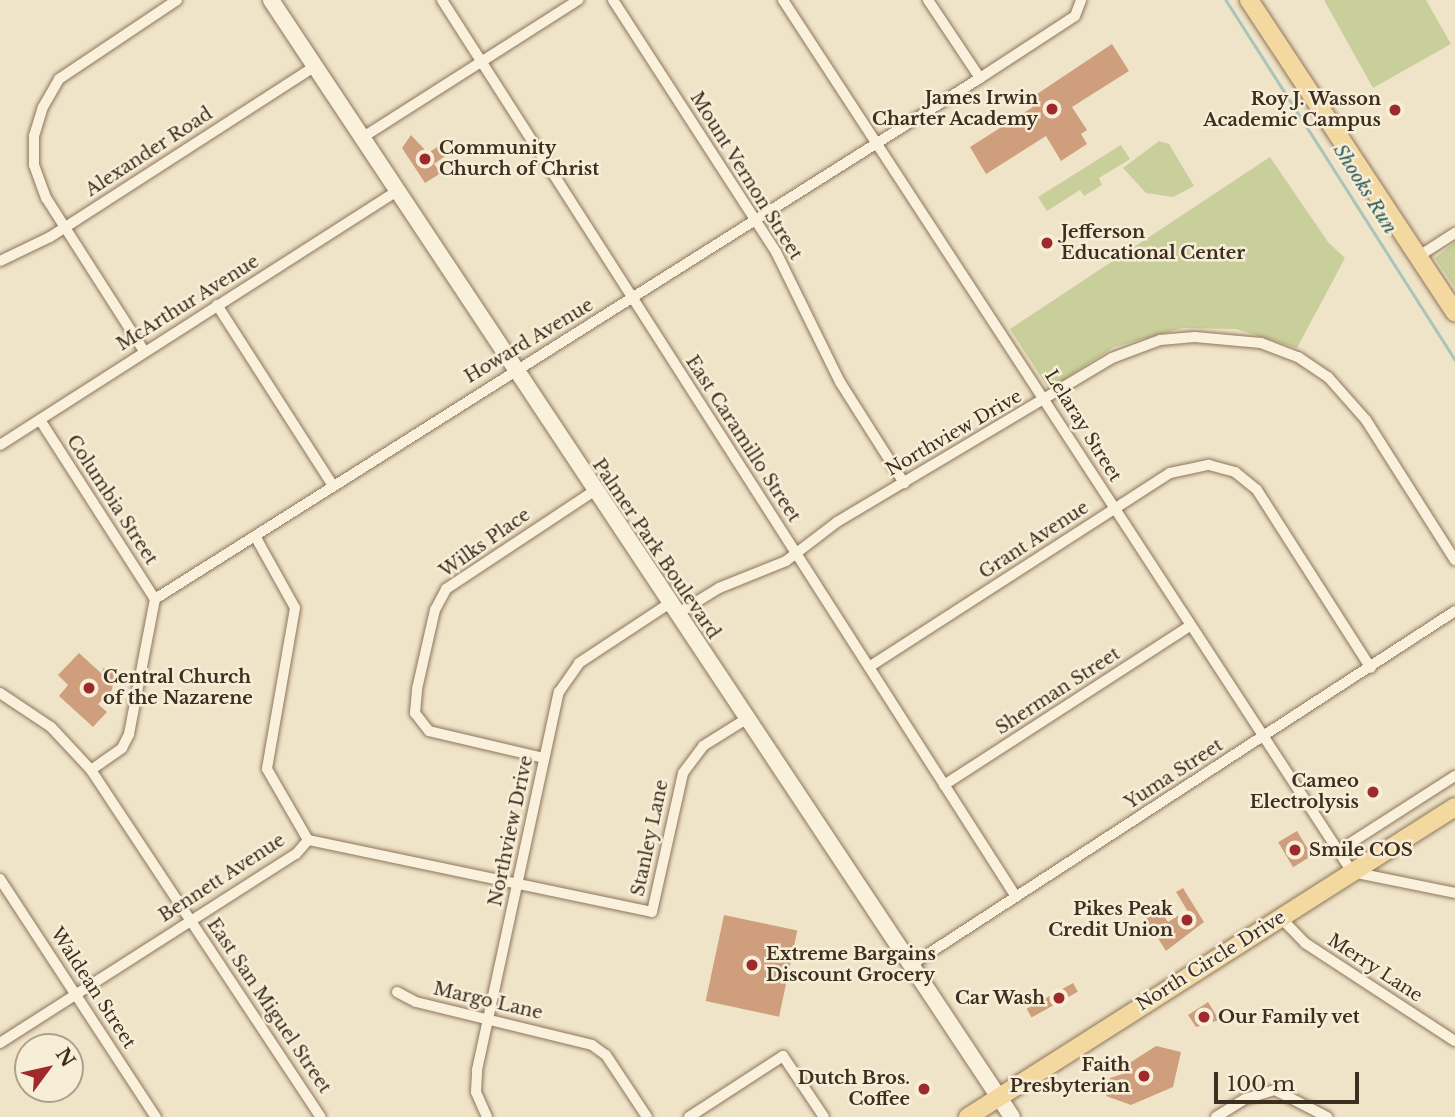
<!DOCTYPE html>
<style>
body{margin:0}
#map{position:relative;width:1455px;height:1117px;overflow:hidden;background:#f0e4c8;font-family:"Libre Baskerville",serif}
div>[style]{position:absolute}
.green>*{inset:0;background:#c9cf9b}
.stream>*{height:2.5px;margin:-1.25px;padding:0 1.25px;transform-origin:1.25px;border-radius:1.25px;background:#a9c4bc}
.building>*{inset:0;background:#cf9f7d;transform-origin:0 0}
.roads{filter:drop-shadow(0 0 2px #8d765c) drop-shadow(0 0 2px #8d765c)}
.minor>*{height:10px;margin:-5px;padding:0 5px;transform-origin:5px;border-radius:5px;background:#faf1dc}
.secondary>*{height:16px;margin:-8px;padding:0 8px;transform-origin:8px;border-radius:8px;background:#faf1dc}
.primary>*{height:18px;margin:-9px;padding:0 9px;transform-origin:9px;border-radius:9px;background:#f3d9a0}
.dots>*{width:19px;height:19px;translate:-50% -50%;box-sizing:border-box;border:4px solid #f7eed8;border-radius:50%}
span{translate:-50% -50%;white-space:nowrap;text-align:center;line-height:1.15;-webkit-text-stroke:5px #f7eed8;paint-order:stroke}
.poi-label{font-size:18px;color:#3d2e20;font-weight:700}
.right{translate:-100% -50%;text-align:right}
.left{translate:0 -50%;text-align:left}
.street-label{font-size:18px;color:#3d2e20}
.water-label{font-size:19px;color:#2f5d5a;font-style:italic}
.north{position:absolute;left:14px;top:1033px;width:70px;height:70px;box-sizing:border-box;background:#f7eed8;border:2px solid #ada18e;border-radius:50%;rotate:57deg;font-size:19px;font-weight:700;line-height:28px;text-align:center;color:#3d2e20}
.north::after{content:'';display:block;margin:auto;width:24px;height:32px;background:#9e2a2b;clip-path:polygon(50% 0,100% 100%,50% 72%,0 100%)}
.scale{position:absolute;left:1214px;top:1072px;width:145px;height:32px;box-sizing:border-box;border:4px solid #3d2e20;border-top:0;padding-left:9px;font-size:21px;line-height:24px;white-space:nowrap;color:#3d2e20;-webkit-text-stroke:5px #f7eed8;paint-order:stroke}
</style>
<div id="map">
<div class="green">
<div style="clip-path:polygon(1324px 0,1426px 0,1451px 44px,1373px 88px)"></div>
<div style="clip-path:polygon(1159px 141px,1169px 144px,1194px 186px,1173px 197px,1146px 193px,1123px 168px)"></div>
<div style="clip-path:polygon(1121px 145px,1130px 159px,1099px 178px,1102px 185px,1084px 196px,1080px 190px,1047px 211px,1038px 197px)"></div>
<div style="clip-path:polygon(1270px 157px,1328px 242px,1345px 258px,1297px 348px,1236px 329px,1183px 328px,1114px 347px,1049px 389px,1010px 329px)"></div>
<div style="clip-path:polygon(1455px 242px,1455px 288px,1435px 258px)"></div>
</div>
<div class="stream">
<div style="left:1226px;top:0;width:427px;rotate:57.5deg"></div>
</div>
<div class="building">
<div style="clip-path:polygon(1112px 44px,1129px 71px,1072px 107px,1087px 130px,1081px 134px,1087px 144px,1061px 161px,1046px 136px,986px 174px,970px 147px,1033px 107px,1028px 100px)"></div>
<div style="clip-path:polygon(411px 135px,428px 153px,442px 144px,448px 154px,434px 164px,441px 173px,425px 183px,402px 148px)"></div>
<div style="clip-path:polygon(79px 653px,102px 674px,103px 668px,115px 671px,112px 690px,98px 704px,107px 712px,93px 727px,59px 696px,68px 685px,58px 675px)"></div>
<div style="left:1297px;top:831px;width:29px;height:22px;rotate:59deg"></div>
<div style="clip-path:polygon(1183px 888px,1204px 922px,1166px 951px,1146px 919px,1160px 910px,1168px 922px,1187px 910px,1176px 892px)"></div>
<div style="left:724px;top:915px;width:75px;height:88px;rotate:12deg"></div>
<div style="left:1073px;top:983px;width:10px;height:53px;rotate:61deg"></div>
<div style="clip-path:polygon(1208px 1002px,1219px 1020px,1196px 1027px,1188px 1015px)"></div>
<div style="clip-path:polygon(1156px 1046px,1181px 1052px,1173px 1087px,1131px 1105px,1106px 1096px,1110px 1078px,1129px 1072px,1131px 1062px)"></div>
</div>
<div class="roads">
<div class="minor">
<div style="left:442px;top:0;width:1065px;rotate:57.38deg"></div>
<div style="left:613px;top:0;width:300px;rotate:57.1deg"></div>
<div style="left:776px;top:252px;width:145px;rotate:63.8deg"></div>
<div style="left:840px;top:382px;width:120px;rotate:57.6deg"></div>
<div style="left:783px;top:0;width:1041px;rotate:56.87deg"></div>
<div style="left:1352px;top:872px;width:105px;rotate:11.5deg"></div>
<div style="left:928px;top:0;width:94px;rotate:56.3deg"></div>
<div style="left:360px;top:139px;width:259px;rotate:-32.5deg"></div>
<div style="left:1419px;top:256px;width:43px;rotate:-32.6deg"></div>
<div style="left:0;top:261px;width:55px;rotate:-25.6deg"></div>
<div style="left:50px;top:237px;width:314px;rotate:-32.8deg"></div>
<div style="left:217px;top:305px;width:213px;rotate:57.3deg"></div>
<div style="left:144px;top:351px;width:182px;rotate:-122.6deg"></div>
<div style="left:46px;top:198px;width:35px;rotate:-110deg"></div>
<div style="left:34px;top:165px;width:29px;rotate:-90deg"></div>
<div style="left:34px;top:136px;width:30px;rotate:-73deg"></div>
<div style="left:43px;top:107px;width:32px;rotate:-60deg"></div>
<div style="left:59px;top:79px;width:142px;rotate:-33.8deg"></div>
<div style="left:40px;top:420px;width:213px;rotate:57.3deg"></div>
<div style="left:0;top:445px;width:470px;rotate:-32.6deg"></div>
<div style="left:255px;top:536px;width:82px;rotate:60.9deg"></div>
<div style="left:295px;top:608px;width:163px;rotate:99.9deg"></div>
<div style="left:267px;top:769px;width:82px;rotate:60deg"></div>
<div style="left:677px;top:614px;width:49px;rotate:-31.8deg"></div>
<div style="left:719px;top:588px;width:72px;rotate:-21.9deg"></div>
<div style="left:786px;top:561px;width:64px;rotate:-37.4deg"></div>
<div style="left:837px;top:522px;width:320px;rotate:-30.8deg"></div>
<div style="left:1112px;top:358px;width:51px;rotate:-20.6deg"></div>
<div style="left:1160px;top:340px;width:35px;rotate:-5deg"></div>
<div style="left:1195px;top:337px;width:66px;rotate:5.2deg"></div>
<div style="left:1261px;top:343px;width:40px;rotate:21deg"></div>
<div style="left:1298px;top:357px;width:36px;rotate:34deg"></div>
<div style="left:1328px;top:377px;width:57px;rotate:48.5deg"></div>
<div style="left:1366px;top:420px;width:166px;rotate:57.6deg"></div>
<div style="left:869px;top:667px;width:358px;rotate:-32.8deg"></div>
<div style="left:1170px;top:473px;width:40px;rotate:-12deg"></div>
<div style="left:1209px;top:465px;width:27px;rotate:15deg"></div>
<div style="left:1235px;top:472px;width:28px;rotate:39deg"></div>
<div style="left:1257px;top:490px;width:211px;rotate:57.4deg"></div>
<div style="left:0;top:693px;width:61px;rotate:33.7deg"></div>
<div style="left:51px;top:727px;width:59px;rotate:47.1deg"></div>
<div style="left:91px;top:770px;width:416px;rotate:56.5deg"></div>
<div style="left:544px;top:758px;width:118px;rotate:-166.8deg"></div>
<div style="left:429px;top:731px;width:23px;rotate:-128deg"></div>
<div style="left:415px;top:713px;width:24px;rotate:-85deg"></div>
<div style="left:417px;top:689px;width:81px;rotate:-77.2deg"></div>
<div style="left:435px;top:610px;width:24px;rotate:-62deg"></div>
<div style="left:446px;top:589px;width:178px;rotate:-33.5deg"></div>
<div style="left:91px;top:770px;width:38px;rotate:-35deg"></div>
<div style="left:122px;top:748px;width:16px;rotate:-63deg"></div>
<div style="left:129px;top:734px;width:137px;rotate:-79.1deg"></div>
<div style="left:155px;top:599px;width:976px;rotate:-32.27deg"></div>
<div style="left:980px;top:78px;width:113px;rotate:-33.1deg"></div>
<div style="left:1075px;top:16px;width:17px;rotate:-69deg"></div>
<div style="left:944px;top:785px;width:293px;rotate:-32.9deg"></div>
<div style="left:1338px;top:851px;width:139px;rotate:-32.7deg"></div>
<div style="left:0;top:879px;width:285px;rotate:56.8deg"></div>
<div style="left:1280px;top:917px;width:36px;rotate:46deg"></div>
<div style="left:1305px;top:943px;width:179px;rotate:33.2deg"></div>
<div style="left:911px;top:965px;width:649px;rotate:-33.05deg"></div>
<div style="left:397px;top:992px;width:21px;rotate:28deg"></div>
<div style="left:416px;top:1002px;width:181px;rotate:13.7deg"></div>
<div style="left:592px;top:1045px;width:17px;rotate:36deg"></div>
<div style="left:606px;top:1055px;width:74px;rotate:56.5deg"></div>
<div style="left:0;top:1043px;width:351px;rotate:-32.6deg"></div>
<div style="left:296px;top:854px;width:18px;rotate:-49deg"></div>
<div style="left:308px;top:840px;width:351px;rotate:11.8deg"></div>
<div style="left:652px;top:912px;width:142px;rotate:-77.4deg"></div>
<div style="left:683px;top:773px;width:34px;rotate:-53deg"></div>
<div style="left:703px;top:746px;width:51px;rotate:-32.1deg"></div>
<div style="left:487px;top:1117px;width:27px;rotate:-114deg"></div>
<div style="left:476px;top:1092px;width:22px;rotate:-87deg"></div>
<div style="left:477px;top:1070px;width:387px;rotate:-77.8deg"></div>
<div style="left:559px;top:692px;width:35px;rotate:-55deg"></div>
<div style="left:579px;top:663px;width:109px;rotate:-33.4deg"></div>
<div style="left:689px;top:1117px;width:112px;rotate:-33deg"></div>
<div style="left:783px;top:1056px;width:73px;rotate:56.1deg"></div>
<div style="left:1216px;top:1117px;width:34px;rotate:-32deg"></div>
<div style="left:1245px;top:1099px;width:31px;rotate:-17deg"></div>
<div style="left:1275px;top:1090px;width:59px;rotate:27.4deg"></div>
</div>
<div class="secondary">
<div style="left:271px;top:0;width:1340px;rotate:56.44deg"></div>
</div>
<div class="primary">
<div style="left:1249px;top:0;width:374px;rotate:56.6deg"></div>
<div style="left:968px;top:1117px;width:577px;rotate:-32.48deg"></div>
</div>
</div>
<div class="dots">
<div style="left:1052px;top:109px;background:#9e2a2b"></div>
<div style="left:1395px;top:110px;background:#9e2a2b"></div>
<div style="left:425px;top:159px;background:#9e2a2b"></div>
<div style="left:1047px;top:243px;background:#9e2a2b"></div>
<div style="left:89px;top:688px;background:#9e2a2b"></div>
<div style="left:1373px;top:792px;background:#9e2a2b"></div>
<div style="left:1295px;top:850px;background:#9e2a2b"></div>
<div style="left:1187px;top:920px;background:#9e2a2b"></div>
<div style="left:752px;top:965px;background:#9e2a2b"></div>
<div style="left:1059px;top:998px;background:#9e2a2b"></div>
<div style="left:1204px;top:1017px;background:#9e2a2b"></div>
<div style="left:1144px;top:1076px;background:#9e2a2b"></div>
<div style="left:924px;top:1089px;background:#9e2a2b"></div>
</div>
<div class="poi-label">
<span class="right" style="left:1038px;top:109px">James Irwin<br>Charter Academy</span>
<span class="right" style="left:1381px;top:110px">Roy J. Wasson<br>Academic Campus</span>
<span class="left" style="left:439px;top:159px">Community<br>Church of Christ</span>
<span class="left" style="left:1061px;top:243px">Jefferson<br>Educational Center</span>
<span class="left" style="left:103px;top:688px">Central Church<br>of the Nazarene</span>
<span class="right" style="left:1359px;top:792px">Cameo<br>Electrolysis</span>
<span class="left" style="left:1309px;top:850px">Smile COS</span>
<span class="right" style="left:1173px;top:920px">Pikes Peak<br>Credit Union</span>
<span class="left" style="left:766px;top:965px">Extreme Bargains<br>Discount Grocery</span>
<span class="right" style="left:1045px;top:998px">Car Wash</span>
<span class="left" style="left:1218px;top:1017px">Our Family vet</span>
<span class="right" style="left:1130px;top:1076px">Faith<br>Presbyterian</span>
<span class="right" style="left:910px;top:1089px">Dutch Bros.<br>Coffee</span>
</div>
<div class="street-label">
<span style="left:149px;top:152px;rotate:-33deg">Alexander Road</span>
<span style="left:746px;top:176px;rotate:58deg">Mount Vernon Street</span>
<span style="left:188px;top:303px;rotate:-32deg">McArthur Avenue</span>
<span style="left:529px;top:341px;rotate:-31deg">Howard Avenue</span>
<span style="left:1083px;top:426px;rotate:58deg">Lelaray Street</span>
<span style="left:954px;top:433px;rotate:-30deg">Northview Drive</span>
<span style="left:743px;top:439px;rotate:57deg">East Caramillo Street</span>
<span style="left:112px;top:500px;rotate:57deg">Columbia Street</span>
<span style="left:1034px;top:540px;rotate:-33deg">Grant Avenue</span>
<span style="left:485px;top:543px;rotate:-35deg">Wilks Place</span>
<span style="left:656px;top:549px;rotate:56deg">Palmer Park Boulevard</span>
<span style="left:1058px;top:691px;rotate:-33deg">Sherman Street</span>
<span style="left:1174px;top:774px;rotate:-33deg">Yuma Street</span>
<span style="left:511px;top:831px;rotate:-78deg">Northview Drive</span>
<span style="left:650px;top:838px;rotate:-78deg">Stanley Lane</span>
<span style="left:222px;top:878px;rotate:-33deg">Bennett Avenue</span>
<span style="left:1211px;top:961px;rotate:-32deg">North Circle Drive</span>
<span style="left:1375px;top:968px;rotate:33deg">Merry Lane</span>
<span style="left:93px;top:988px;rotate:57deg">Waldean Street</span>
<span style="left:488px;top:1001px;rotate:13deg">Margo Lane</span>
<span style="left:269px;top:1006px;rotate:56deg">East San Miguel Street</span>
</div>
<div class="water-label">
<span style="left:1365px;top:189px;rotate:58deg">Shooks Run</span>
</div>
<div class="north">N</div>
<div class="scale">100 m</div>
</div>
